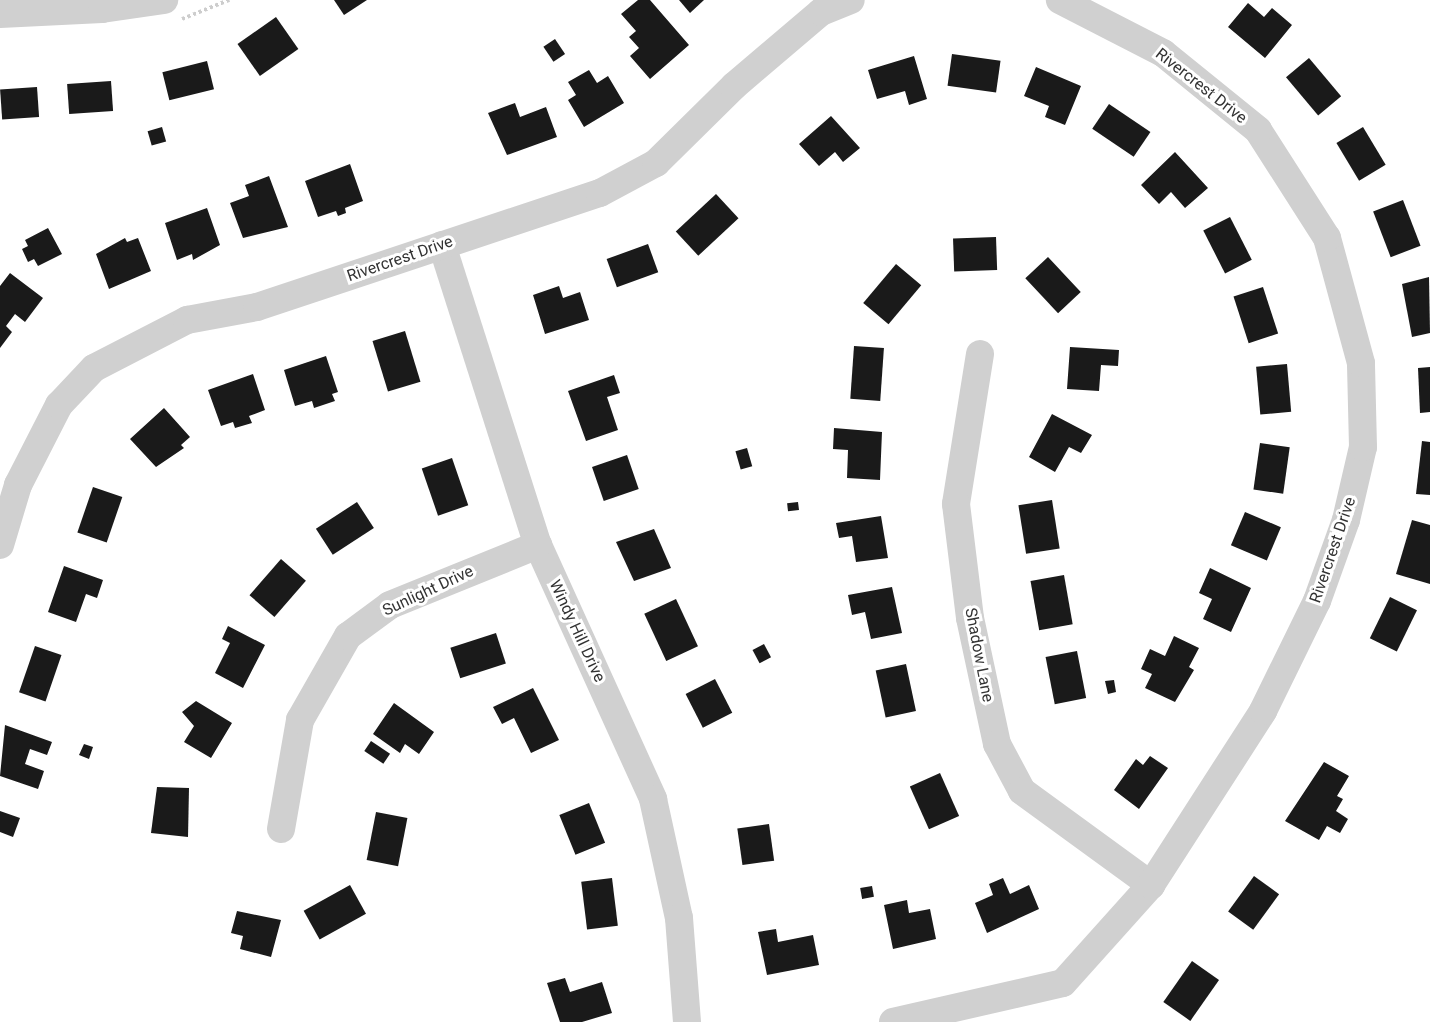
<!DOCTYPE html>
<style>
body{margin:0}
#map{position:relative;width:1430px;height:1022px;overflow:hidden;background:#fff;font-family:Roboto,sans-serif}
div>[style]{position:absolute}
.building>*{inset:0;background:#1a1a1a;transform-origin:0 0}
.path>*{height:4px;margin-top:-2px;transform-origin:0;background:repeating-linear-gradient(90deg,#cdcdcd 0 3px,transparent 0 6px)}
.minor>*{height:28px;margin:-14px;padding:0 14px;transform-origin:14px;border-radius:14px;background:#d0d0d0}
span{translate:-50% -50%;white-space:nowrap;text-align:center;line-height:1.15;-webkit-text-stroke:6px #fff;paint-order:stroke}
.street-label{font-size:16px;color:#333}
</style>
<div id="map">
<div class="building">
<div style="clip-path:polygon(334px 0,367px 0,344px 15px)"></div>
<div style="clip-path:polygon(638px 0,650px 0,689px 45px,650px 79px,630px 56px,639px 48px,629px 37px,636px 31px,621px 14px)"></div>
<div style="clip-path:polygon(679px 0,704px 0,690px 13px)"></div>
<div style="clip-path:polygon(1248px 3px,1264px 17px,1272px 8px,1292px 25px,1265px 58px,1228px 27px)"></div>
<div style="left:276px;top:17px;width:39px;height:47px;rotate:55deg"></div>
<div style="left:555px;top:39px;width:18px;height:14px;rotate:56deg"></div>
<div style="left:952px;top:54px;width:49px;height:32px;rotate:8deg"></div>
<div style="clip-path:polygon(914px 56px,927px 99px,909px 105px,905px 91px,877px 99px,868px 70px)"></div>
<div style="left:1309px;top:58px;width:50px;height:30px;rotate:50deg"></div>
<div style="left:207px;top:61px;width:29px;height:46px;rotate:76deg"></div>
<div style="clip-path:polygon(1036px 67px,1081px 86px,1065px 125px,1045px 117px,1049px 106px,1024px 96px)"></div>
<div style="clip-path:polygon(589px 70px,597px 83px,608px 76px,624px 103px,584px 127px,568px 100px,576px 95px,568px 82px)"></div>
<div style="left:111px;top:81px;width:30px;height:44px;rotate:86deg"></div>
<div style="left:37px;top:87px;width:30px;height:37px;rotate:86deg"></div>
<div style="clip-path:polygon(515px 103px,520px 117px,546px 107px,557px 137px,507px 155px,488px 113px)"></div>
<div style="left:1109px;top:104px;width:50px;height:30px;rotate:34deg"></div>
<div style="clip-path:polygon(831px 116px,860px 148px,843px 162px,835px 152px,819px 166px,799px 144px)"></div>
<div style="left:162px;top:127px;width:15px;height:15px;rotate:74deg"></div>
<div style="left:1363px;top:127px;width:44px;height:31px;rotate:59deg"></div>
<div style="clip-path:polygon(1175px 152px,1208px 188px,1185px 208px,1171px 192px,1159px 204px,1141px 185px)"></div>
<div style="clip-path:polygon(350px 164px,363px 201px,345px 208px,346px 213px,338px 216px,336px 211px,318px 217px,305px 181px)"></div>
<div style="clip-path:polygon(269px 176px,288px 227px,243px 238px,230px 203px,249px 196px,245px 185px)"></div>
<div style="left:716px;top:194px;width:33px;height:55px;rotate:47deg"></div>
<div style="left:1403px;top:200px;width:49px;height:32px;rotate:69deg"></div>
<div style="clip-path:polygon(207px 208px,220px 245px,193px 260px,192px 254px,177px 260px,165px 223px)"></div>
<div style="left:1230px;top:217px;width:48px;height:30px;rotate:63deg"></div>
<div style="clip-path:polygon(48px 228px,62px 254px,38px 266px,34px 259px,28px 262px,22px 249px,28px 246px,25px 240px)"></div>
<div style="left:996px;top:237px;width:33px;height:43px;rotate:88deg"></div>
<div style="clip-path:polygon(125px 238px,127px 242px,138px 238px,151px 271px,109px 289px,96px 254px)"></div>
<div style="left:648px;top:244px;width:30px;height:44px;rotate:70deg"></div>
<div style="left:1048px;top:257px;width:48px;height:31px;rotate:47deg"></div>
<div style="left:896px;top:264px;width:33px;height:51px;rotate:40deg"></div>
<div style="clip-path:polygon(10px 273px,43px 298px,25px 322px,15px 314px,6px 326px,12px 332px,0 348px,0 286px)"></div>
<div style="clip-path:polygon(1429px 277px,1430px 333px,1412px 337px,1402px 284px)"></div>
<div style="clip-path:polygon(559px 286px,563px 298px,580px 292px,589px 320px,545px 334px,533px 295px)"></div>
<div style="left:1263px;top:287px;width:49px;height:31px;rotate:72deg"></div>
<div style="left:405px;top:331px;width:53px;height:34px;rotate:73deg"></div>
<div style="left:854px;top:346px;width:30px;height:53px;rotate:4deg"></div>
<div style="clip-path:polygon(1070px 347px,1119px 350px,1118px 366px,1101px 365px,1099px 391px,1067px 389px)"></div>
<div style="clip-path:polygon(326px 356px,338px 392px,332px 394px,335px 401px,314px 408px,312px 401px,295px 406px,284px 370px)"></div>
<div style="left:1287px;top:364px;width:48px;height:31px;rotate:85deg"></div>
<div style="clip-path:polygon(1430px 367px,1430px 412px,1420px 413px,1418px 368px)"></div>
<div style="clip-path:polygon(253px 374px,265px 410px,249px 416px,252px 423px,235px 428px,233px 422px,221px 426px,208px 390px)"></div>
<div style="clip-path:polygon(614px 375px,620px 393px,607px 397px,618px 430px,586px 441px,568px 391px)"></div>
<div style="clip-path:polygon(164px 408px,190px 437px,181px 445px,184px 448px,156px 467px,130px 439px)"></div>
<div style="clip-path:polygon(1052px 414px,1092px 435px,1081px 453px,1069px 447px,1055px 472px,1029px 457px)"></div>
<div style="clip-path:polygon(834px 428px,882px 432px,880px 480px,847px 478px,848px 450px,833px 449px)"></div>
<div style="clip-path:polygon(1422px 441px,1430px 442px,1430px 495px,1416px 494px)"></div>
<div style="left:1260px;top:443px;width:30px;height:47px;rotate:8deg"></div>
<div style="left:747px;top:448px;width:19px;height:12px;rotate:74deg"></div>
<div style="left:627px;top:455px;width:36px;height:37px;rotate:71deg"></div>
<div style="left:452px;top:458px;width:50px;height:32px;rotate:71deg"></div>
<div style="left:93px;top:487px;width:31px;height:48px;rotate:19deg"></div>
<div style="left:1052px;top:500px;width:49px;height:34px;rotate:81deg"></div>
<div style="left:357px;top:502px;width:31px;height:49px;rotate:57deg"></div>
<div style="left:798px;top:502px;width:8px;height:11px;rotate:83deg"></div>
<div style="left:1245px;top:512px;width:39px;height:36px;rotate:23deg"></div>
<div style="clip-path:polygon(881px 516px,888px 558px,856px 562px,852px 536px,839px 538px,836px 523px)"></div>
<div style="clip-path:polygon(1412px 520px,1430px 525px,1430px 584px,1396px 574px)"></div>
<div style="clip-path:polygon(654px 529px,671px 568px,634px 581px,616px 542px)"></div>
<div style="left:281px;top:559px;width:33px;height:48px;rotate:41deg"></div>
<div style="clip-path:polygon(64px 566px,103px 580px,97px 598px,86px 594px,76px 622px,48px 612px)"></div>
<div style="clip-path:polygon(1210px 568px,1251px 588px,1231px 632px,1203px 619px,1212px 599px,1199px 593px)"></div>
<div style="left:1064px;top:575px;width:50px;height:34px;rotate:80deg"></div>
<div style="clip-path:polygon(892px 587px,902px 633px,871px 639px,865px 612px,852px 615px,848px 595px)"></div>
<div style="left:1390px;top:597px;width:30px;height:46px;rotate:26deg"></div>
<div style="left:676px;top:599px;width:52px;height:35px;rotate:65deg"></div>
<div style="clip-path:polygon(228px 626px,265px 645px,243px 688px,215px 673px,230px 643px,222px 639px)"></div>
<div style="left:496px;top:633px;width:32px;height:48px;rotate:72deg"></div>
<div style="clip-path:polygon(1174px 636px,1199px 648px,1189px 667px,1194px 670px,1175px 702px,1145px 688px,1152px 674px,1141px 669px,1150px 649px,1165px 656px)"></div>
<div style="left:764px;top:644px;width:15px;height:13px;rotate:62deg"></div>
<div style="left:35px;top:646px;width:28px;height:49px;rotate:19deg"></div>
<div style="left:1077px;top:651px;width:48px;height:32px;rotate:79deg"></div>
<div style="left:906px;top:664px;width:48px;height:31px;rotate:78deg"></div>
<div style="left:715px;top:679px;width:38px;height:33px;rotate:63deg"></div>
<div style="clip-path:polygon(1114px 680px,1116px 692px,1108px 694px,1105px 681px)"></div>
<div style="clip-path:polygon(533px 688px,559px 740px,531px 753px,514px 718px,502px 724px,493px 707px)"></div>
<div style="clip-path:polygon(196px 701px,232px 723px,211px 758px,184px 742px,194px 726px,182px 712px)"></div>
<div style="clip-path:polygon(394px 703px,434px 732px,419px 754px,405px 744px,400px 753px,373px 734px)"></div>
<div style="clip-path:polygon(5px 725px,52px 742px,47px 755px,30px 749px,25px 764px,44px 771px,38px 789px,0 776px)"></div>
<div style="left:371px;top:741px;width:23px;height:12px;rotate:34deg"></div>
<div style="clip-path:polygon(84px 744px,93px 747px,89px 759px,79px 755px)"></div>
<div style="clip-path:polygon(1150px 756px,1168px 768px,1139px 809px,1114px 790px,1136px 759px,1143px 765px)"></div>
<div style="clip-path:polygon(1324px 762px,1349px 776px,1337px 796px,1343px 799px,1336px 811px,1348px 819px,1340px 833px,1327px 826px,1319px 840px,1285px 821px)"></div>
<div style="left:940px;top:773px;width:47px;height:33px;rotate:66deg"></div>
<div style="clip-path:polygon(157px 787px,189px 788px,188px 837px,151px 833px)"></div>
<div style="left:589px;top:803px;width:43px;height:32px;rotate:68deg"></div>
<div style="clip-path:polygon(0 811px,20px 818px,13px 837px,0 832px)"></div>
<div style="left:376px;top:812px;width:32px;height:49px;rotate:11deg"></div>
<div style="left:769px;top:824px;width:37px;height:32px;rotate:82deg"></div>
<div style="left:1254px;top:876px;width:31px;height:44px;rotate:36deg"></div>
<div style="left:612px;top:878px;width:48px;height:31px;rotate:83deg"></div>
<div style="clip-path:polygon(1003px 878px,1010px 894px,1029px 885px,1039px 909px,987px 933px,975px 903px,993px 895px,989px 884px)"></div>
<div style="left:350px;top:885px;width:33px;height:53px;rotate:61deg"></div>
<div style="left:872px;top:886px;width:11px;height:12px;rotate:80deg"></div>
<div style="clip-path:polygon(907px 900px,909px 913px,930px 909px,936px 939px,893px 949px,884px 905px)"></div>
<div style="clip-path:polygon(237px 911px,281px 920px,271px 957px,240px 949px,243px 936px,231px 933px)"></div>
<div style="clip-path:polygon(776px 929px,778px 942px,813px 935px,819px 965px,767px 975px,758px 932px)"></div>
<div style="left:1192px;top:961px;width:33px;height:50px;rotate:35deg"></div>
<div style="clip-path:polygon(565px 978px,570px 992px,602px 982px,612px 1013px,582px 1022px,560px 1022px,547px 983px)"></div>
</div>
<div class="path">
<div style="left:182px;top:19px;width:51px;rotate:-22deg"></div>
</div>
<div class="minor">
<div style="left:0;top:14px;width:102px;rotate:-2.8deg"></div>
<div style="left:102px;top:9px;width:63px;rotate:-8.3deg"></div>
<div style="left:442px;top:245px;width:315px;rotate:72.3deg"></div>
<div style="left:538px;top:545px;width:279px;rotate:65.6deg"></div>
<div style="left:653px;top:799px;width:122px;rotate:77.7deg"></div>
<div style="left:679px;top:918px;width:104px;rotate:85.6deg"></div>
<div style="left:980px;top:354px;width:152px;rotate:99.1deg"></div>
<div style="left:956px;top:504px;width:115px;rotate:83deg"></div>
<div style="left:970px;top:618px;width:129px;rotate:77.9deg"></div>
<div style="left:997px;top:744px;width:53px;rotate:62deg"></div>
<div style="left:1022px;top:791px;width:160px;rotate:36.1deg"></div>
<div style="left:0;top:545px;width:63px;rotate:-73.3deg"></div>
<div style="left:18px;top:485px;width:90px;rotate:-62.9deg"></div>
<div style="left:59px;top:405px;width:51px;rotate:-46.6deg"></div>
<div style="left:94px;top:368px;width:105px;rotate:-27.3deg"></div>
<div style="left:187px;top:320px;width:71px;rotate:-10.5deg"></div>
<div style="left:257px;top:307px;width:361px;rotate:-18.4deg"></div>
<div style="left:600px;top:193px;width:64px;rotate:-28.2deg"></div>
<div style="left:656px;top:163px;width:110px;rotate:-44.6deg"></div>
<div style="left:734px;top:86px;width:114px;rotate:-40.4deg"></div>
<div style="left:821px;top:12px;width:32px;rotate:-22deg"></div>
<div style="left:281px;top:829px;width:111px;rotate:-80.1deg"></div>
<div style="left:300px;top:720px;width:97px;rotate:-60.3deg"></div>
<div style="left:348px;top:636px;width:52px;rotate:-36.4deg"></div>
<div style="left:390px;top:605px;width:160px;rotate:-22.1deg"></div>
<div style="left:893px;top:1022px;width:174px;rotate:-12.9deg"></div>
<div style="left:1063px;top:983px;width:132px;rotate:-48.1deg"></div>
<div style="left:1151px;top:885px;width:207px;rotate:-57.2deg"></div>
<div style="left:1263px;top:711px;width:123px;rotate:-63.9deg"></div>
<div style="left:1317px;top:601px;width:86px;rotate:-70.3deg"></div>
<div style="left:1346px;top:520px;width:75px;rotate:-76.9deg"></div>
<div style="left:1363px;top:447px;width:84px;rotate:-91.4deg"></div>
<div style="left:1361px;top:363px;width:130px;rotate:-105.2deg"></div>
<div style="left:1327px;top:238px;width:128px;rotate:-122.6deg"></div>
<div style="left:1258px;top:130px;width:122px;rotate:-141deg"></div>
<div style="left:1163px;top:53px;width:116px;rotate:-152.8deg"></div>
</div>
<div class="street-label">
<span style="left:1201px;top:86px;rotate:38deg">Rivercrest Drive</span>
<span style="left:400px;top:259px;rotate:-19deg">Rivercrest Drive</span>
<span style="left:1333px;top:550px;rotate:-71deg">Rivercrest Drive</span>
<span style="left:428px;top:591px;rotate:-25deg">Sunlight Drive</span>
<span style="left:577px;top:631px;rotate:65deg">Windy Hill Drive</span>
<span style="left:979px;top:655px;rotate:79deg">Shadow Lane</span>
</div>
</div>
